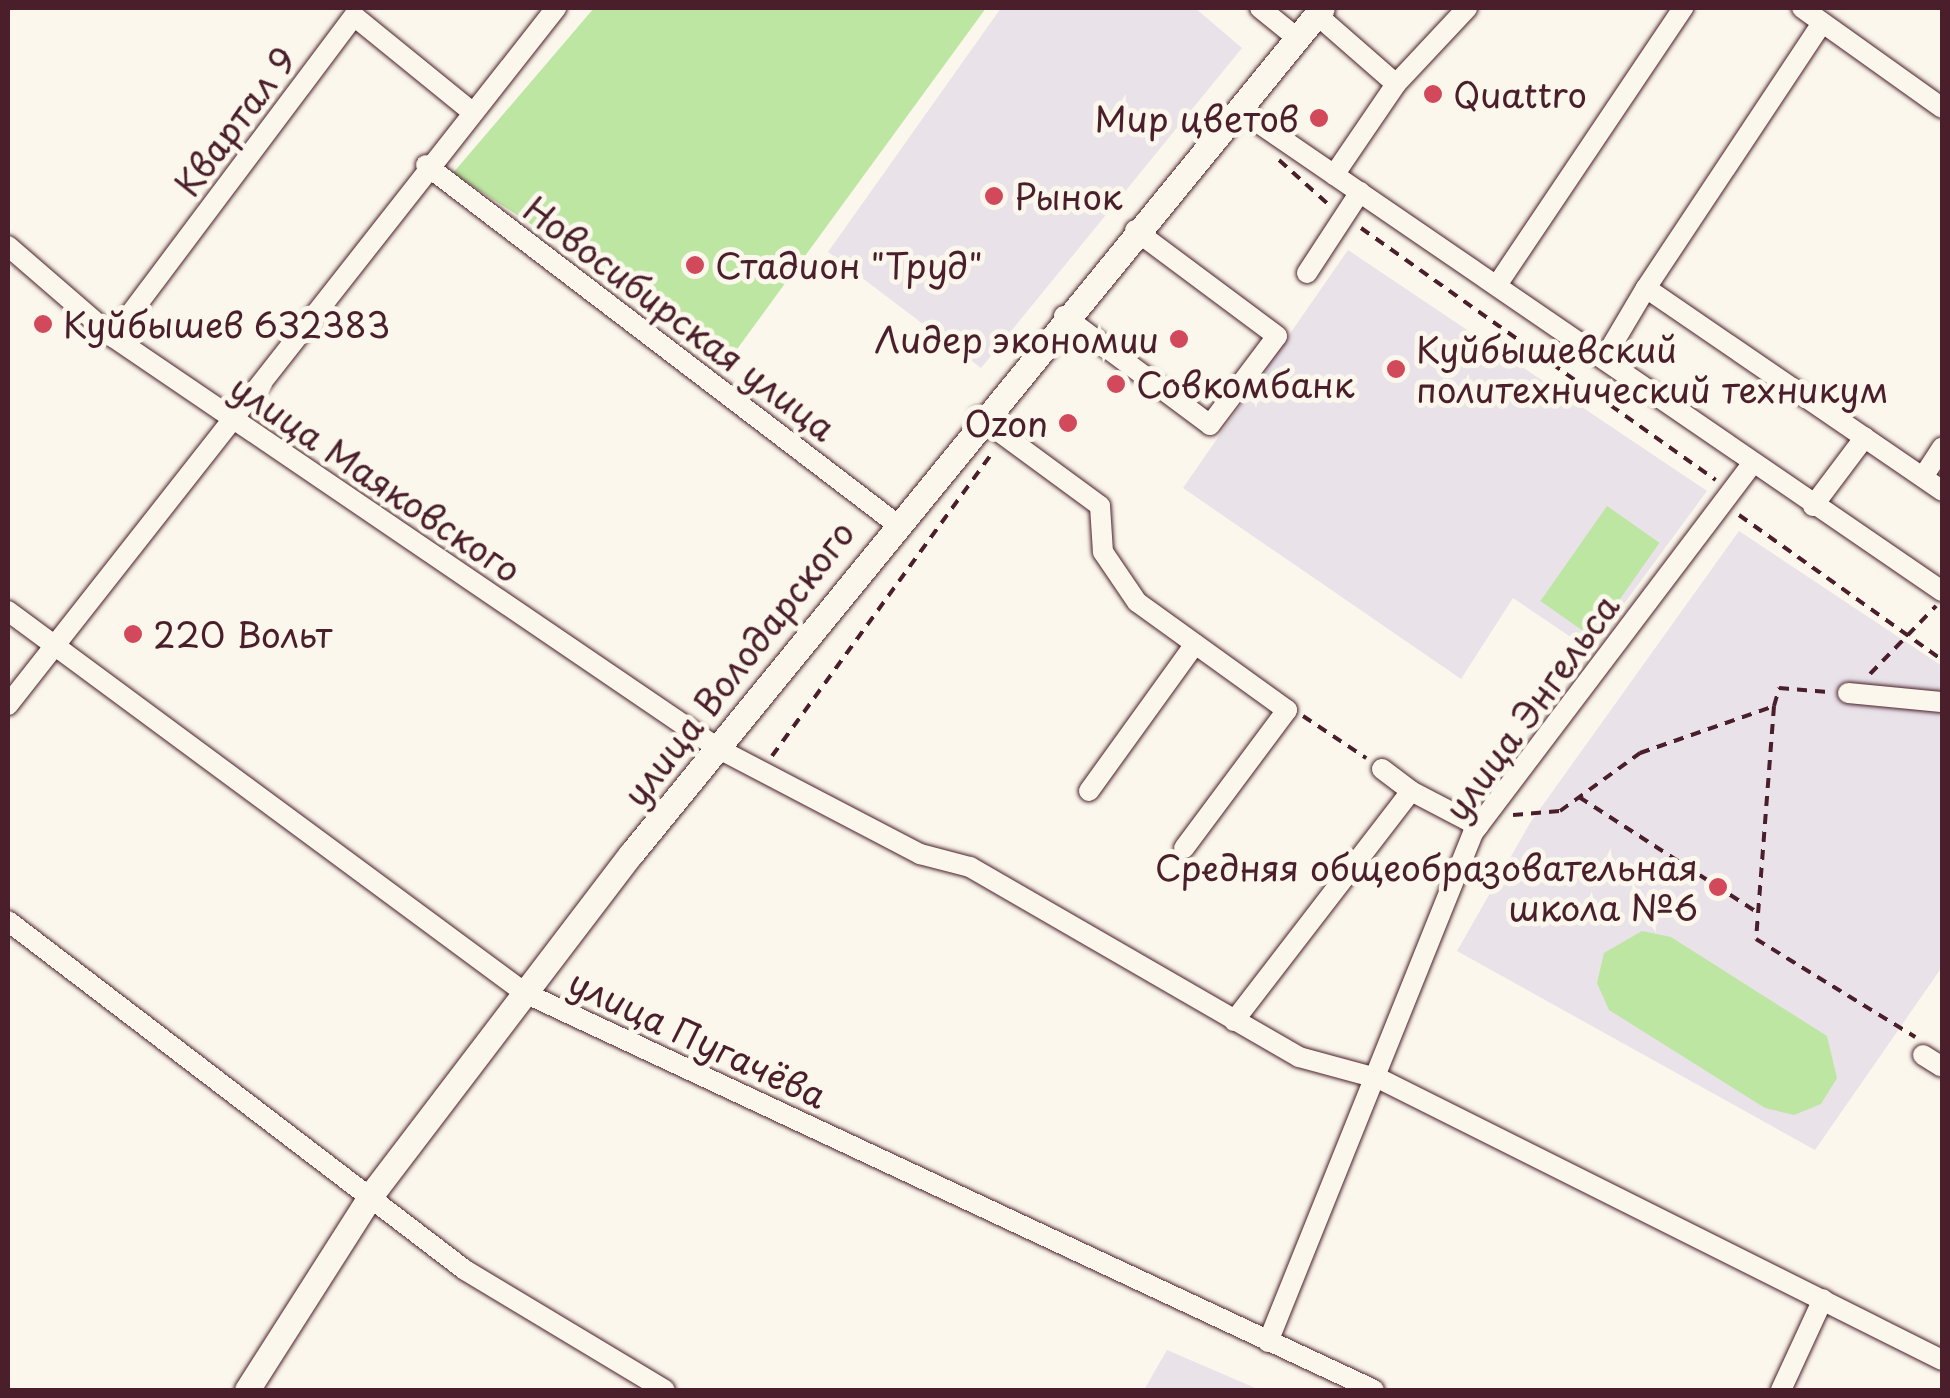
<!DOCTYPE html>
<meta charset="utf-8">
<style>
body{margin:0}
#map{position:relative;width:1950px;height:1398px;overflow:hidden;background:#fbf7ec;font-family:"Playpen Sans",sans-serif}
div>[style]{position:absolute}
.built>*{inset:0;background:#e9e2e9}
.green>*{inset:0;background:#bde6a2;transform-origin:0 0}
.path>*{height:4px;margin-top:-2px;transform-origin:0;background:repeating-linear-gradient(90deg,#4a1f2b 0 10px,transparent 0 18px)}
.roads{filter:drop-shadow(0 0 2px #4a1f2b) drop-shadow(0 0 2px #4a1f2b)}
.minor>*{height:20px;margin:-10px;padding:0 10px;transform-origin:10px;border-radius:10px;background:#fbf7ec}
.major>*{height:25px;margin:-12.5px;padding:0 12.5px;transform-origin:12.5px;border-radius:12.5px;background:#fbf7ec}
.dots>*{width:28px;height:28px;translate:-50% -50%;box-sizing:border-box;border:5px solid #fbf7ec;border-radius:50%}
span{translate:-50% -50%;white-space:nowrap;text-align:center;line-height:1.15;-webkit-text-stroke:10px #fbf7ec;paint-order:stroke}
.poi-label{font-size:35px;color:#4a1f2b}
.left{translate:0 -50%;text-align:left}
.right{translate:-100% -50%;text-align:right}
.street-label{font-size:35px;color:#4a1f2b}
.frame{position:absolute;inset:0;border:10px solid #4a1f2b;pointer-events:none}
</style>
<div id="map">
<div class="built">
<div style="clip-path:polygon(1001px 8px,1195px 8px,1242px 48px,981px 368px,828px 252px)"></div>
<div style="clip-path:polygon(1348px 250px,1707px 491px,1590px 650px,1513px 598px,1461px 679px,1183px 488px)"></div>
<div style="clip-path:polygon(1739px 531px,1942px 666px,1942px 967px,1815px 1150px,1457px 951px,1530px 823px)"></div>
<div style="clip-path:polygon(1167px 1350px,1260px 1390px,1144px 1390px)"></div>
</div>
<div class="green">
<div style="clip-path:polygon(594px 8px,986px 8px,732px 356px,453px 173px)"></div>
<div style="left:1607px;top:506px;width:64px;height:116px;rotate:35deg"></div>
<div style="clip-path:polygon(1642px 931px,1671px 937px,1827px 1036px,1837px 1078px,1821px 1104px,1794px 1115px,1765px 1108px,1609px 1010px,1597px 983px,1604px 953px)"></div>
</div>
<div class="path">
<div style="left:1279px;top:160px;width:67px;rotate:42deg"></div>
<div style="left:1361px;top:228px;width:435px;rotate:35.4deg"></div>
<div style="left:1739px;top:515px;width:249px;rotate:35.5deg"></div>
<div style="left:1870px;top:674px;width:95px;rotate:-45.9deg"></div>
<div style="left:1774px;top:706px;width:234px;rotate:94.4deg"></div>
<div style="left:1756px;top:939px;width:187px;rotate:31.6deg"></div>
<div style="left:1303px;top:716px;width:76px;rotate:33.7deg"></div>
<div style="left:772px;top:756px;width:376px;rotate:-54deg"></div>
<div style="left:1579px;top:797px;width:213px;rotate:32.9deg"></div>
<div style="left:1513px;top:815px;width:47px;rotate:-4.9deg"></div>
<div style="left:1560px;top:811px;width:99px;rotate:-35.9deg"></div>
<div style="left:1640px;top:753px;width:142px;rotate:-19.3deg"></div>
<div style="left:1774px;top:706px;width:19px;rotate:-74deg"></div>
<div style="left:1779px;top:688px;width:49px;rotate:4.7deg"></div>
</div>
<div class="roads">
<div class="minor">
<div style="left:1260px;top:8px;width:48px;rotate:39deg"></div>
<div style="left:1802px;top:8px;width:172px;rotate:35.5deg"></div>
<div style="left:1316px;top:14px;width:106px;rotate:41.2deg"></div>
<div style="left:1396px;top:84px;width:104px;rotate:-46.9deg"></div>
<div style="left:1238px;top:109px;width:853px;rotate:34.4deg"></div>
<div style="left:426px;top:165px;width:589px;rotate:37.34deg"></div>
<div style="left:1334px;top:175px;width:110px;rotate:-55.7deg"></div>
<div style="left:8px;top:246px;width:139px;rotate:40.9deg"></div>
<div style="left:113px;top:337px;width:733px;rotate:34.21deg"></div>
<div style="left:719px;top:749px;width:227px;rotate:27.6deg"></div>
<div style="left:920px;top:854px;width:52px;rotate:14.6deg"></div>
<div style="left:970px;top:867px;width:380px;rotate:30deg"></div>
<div style="left:1299px;top:1057px;width:84px;rotate:15.2deg"></div>
<div style="left:1380px;top:1079px;width:628px;rotate:26.57deg"></div>
<div style="left:1307px;top:273px;width:97px;rotate:-56.8deg"></div>
<div style="left:1497px;top:285px;width:334px;rotate:-56.1deg"></div>
<div style="left:1646px;top:288px;width:316px;rotate:-56.4deg"></div>
<div style="left:1064px;top:316px;width:182px;rotate:36.7deg"></div>
<div style="left:1210px;top:425px;width:111px;rotate:-53deg"></div>
<div style="left:1277px;top:336px;width:177px;rotate:-143.3deg"></div>
<div style="left:113px;top:337px;width:401px;rotate:-53.1deg"></div>
<div style="left:354px;top:16px;width:151px;rotate:39.1deg"></div>
<div style="left:1605px;top:357px;width:80px;rotate:-59.3deg"></div>
<div style="left:1646px;top:288px;width:359px;rotate:34.4deg"></div>
<div style="left:979px;top:417px;width:150px;rotate:36.3deg"></div>
<div style="left:1100px;top:506px;width:46px;rotate:86.3deg"></div>
<div style="left:1103px;top:552px;width:60px;rotate:55.8deg"></div>
<div style="left:1137px;top:602px;width:185px;rotate:35.8deg"></div>
<div style="left:1287px;top:710px;width:172px;rotate:126.7deg"></div>
<div style="left:1923px;top:477px;width:35px;rotate:-57deg"></div>
<div style="left:1813px;top:506px;width:86px;rotate:-53deg"></div>
<div style="left:8px;top:611px;width:643px;rotate:36.46deg"></div>
<div style="left:525px;top:993px;width:937px;rotate:25.06deg"></div>
<div style="left:1848px;top:693px;width:94px;rotate:5.5deg"></div>
<div style="left:8px;top:705px;width:887px;rotate:-51.82deg"></div>
<div style="left:1382px;top:769px;width:36px;rotate:37deg"></div>
<div style="left:1089px;top:791px;width:181px;rotate:-54.2deg"></div>
<div style="left:8px;top:921px;width:575px;rotate:37.37deg"></div>
<div style="left:465px;top:1270px;width:233px;rotate:31deg"></div>
<div style="left:1234px;top:1021px;width:290px;rotate:-52.4deg"></div>
<div style="left:1411px;top:791px;width:76px;rotate:27.6deg"></div>
<div style="left:1923px;top:1055px;width:22px;rotate:32deg"></div>
<div style="left:1268px;top:1342px;width:549px;rotate:-68.06deg"></div>
<div style="left:1473px;top:833px;width:460px;rotate:-52.9deg"></div>
<div style="left:1781px;top:1390px;width:100px;rotate:-65.2deg"></div>
</div>
<div class="major">
<div style="left:247px;top:1390px;width:231px;rotate:-57.5deg"></div>
<div style="left:371px;top:1195px;width:429px;rotate:-52.7deg"></div>
<div style="left:631px;top:854px;width:1092px;rotate:-50.76deg"></div>
</div>
</div>
<div class="dots">
<div style="left:1433px;top:94px;background:#d1495b"></div>
<div style="left:1319px;top:118px;background:#d1495b"></div>
<div style="left:994px;top:196px;background:#d1495b"></div>
<div style="left:695px;top:265px;background:#d1495b"></div>
<div style="left:43px;top:324px;background:#d1495b"></div>
<div style="left:1179px;top:339px;background:#d1495b"></div>
<div style="left:1396px;top:369px;background:#d1495b"></div>
<div style="left:1116px;top:384px;background:#d1495b"></div>
<div style="left:1068px;top:423px;background:#d1495b"></div>
<div style="left:133px;top:634px;background:#d1495b"></div>
<div style="left:1718px;top:887px;background:#d1495b"></div>
</div>
<div class="poi-label">
<span class="left" style="left:1453px;top:94px">Quattro</span>
<span class="right" style="left:1299px;top:118px">Мир цветов</span>
<span class="left" style="left:1014px;top:196px">Рынок</span>
<span class="left" style="left:715px;top:265px">Стадион "Труд"</span>
<span class="left" style="left:63px;top:324px">Куйбышев 632383</span>
<span class="right" style="left:1159px;top:339px">Лидер экономии</span>
<span class="left" style="left:1416px;top:369px">Куйбышевский<br>политехнический техникум</span>
<span class="left" style="left:1136px;top:384px">Совкомбанк</span>
<span class="right" style="left:1048px;top:423px">Ozon</span>
<span class="left" style="left:153px;top:634px">220 Вольт</span>
<span class="right" style="left:1698px;top:887px">Средняя общеобразовательная<br>школа №6</span>
</div>
<div class="street-label">
<span style="left:235px;top:121px;rotate:-53deg">Квартал 9</span>
<span style="left:680px;top:318px;rotate:37deg">Новосибирская улица</span>
<span style="left:376px;top:478px;rotate:34deg">улица Маяковского</span>
<span style="left:738px;top:663px;rotate:-52deg">улица Володарского</span>
<span style="left:1531px;top:707px;rotate:-54deg">улица Энгельса</span>
<span style="left:698px;top:1038px;rotate:25deg">улица Пугачёва</span>
</div>
<div class="frame"></div>
</div>
